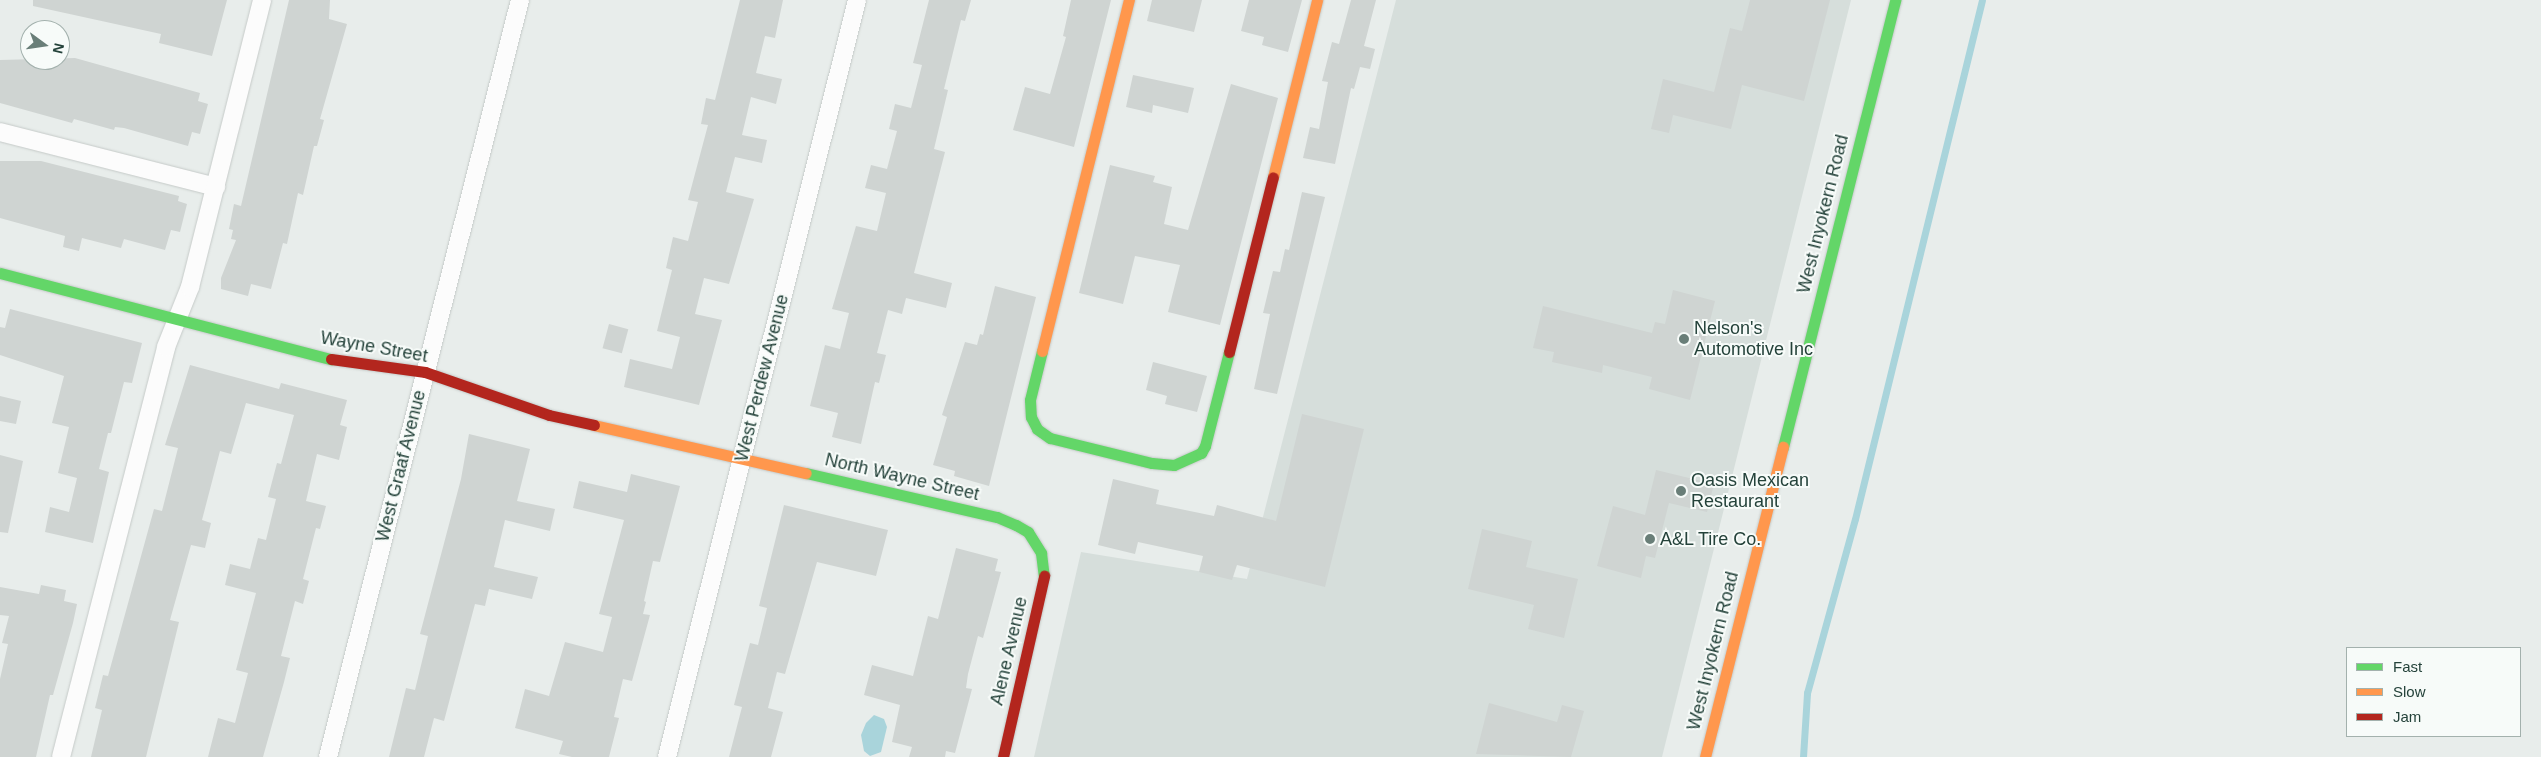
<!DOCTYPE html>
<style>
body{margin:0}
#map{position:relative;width:2541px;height:757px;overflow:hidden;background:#e8edeb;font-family:Arial,sans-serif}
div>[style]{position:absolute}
.built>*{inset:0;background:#d6dedb}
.water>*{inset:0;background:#a9d4db}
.stream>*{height:7px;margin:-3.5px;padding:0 3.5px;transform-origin:3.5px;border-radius:3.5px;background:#a9d4db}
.building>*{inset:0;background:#cfd4d2;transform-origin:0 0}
.roads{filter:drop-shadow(0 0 1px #c5cac8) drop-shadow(0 0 1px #c5cac8)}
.street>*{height:18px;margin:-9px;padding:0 9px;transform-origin:9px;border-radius:9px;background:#fcfcfc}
.fast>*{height:11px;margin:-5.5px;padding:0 5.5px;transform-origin:5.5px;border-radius:5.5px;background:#63d668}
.slow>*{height:11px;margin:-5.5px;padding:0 5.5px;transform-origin:5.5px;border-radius:5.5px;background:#ff974d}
.jam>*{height:11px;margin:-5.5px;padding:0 5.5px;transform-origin:5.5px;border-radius:5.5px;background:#b3261e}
.dots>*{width:14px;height:14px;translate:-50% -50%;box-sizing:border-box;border:2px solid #f7fbf9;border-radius:50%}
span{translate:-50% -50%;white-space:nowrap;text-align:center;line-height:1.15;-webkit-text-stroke:4px #f7fbf9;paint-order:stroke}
.street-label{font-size:18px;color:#24423a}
.poi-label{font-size:18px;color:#24423a}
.left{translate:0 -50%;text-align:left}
.legend{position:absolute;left:2346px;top:647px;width:175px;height:90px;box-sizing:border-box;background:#f7fbf9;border:1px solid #a3b1ad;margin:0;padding:6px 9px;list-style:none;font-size:15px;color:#24423a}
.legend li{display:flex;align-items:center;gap:10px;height:25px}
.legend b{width:25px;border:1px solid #a3b1ad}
.north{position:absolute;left:20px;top:20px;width:50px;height:50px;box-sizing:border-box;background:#f7fbf9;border:1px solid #a3b1ad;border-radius:50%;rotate:104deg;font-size:14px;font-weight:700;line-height:20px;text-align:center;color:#24423a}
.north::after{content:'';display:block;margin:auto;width:18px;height:22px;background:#697e78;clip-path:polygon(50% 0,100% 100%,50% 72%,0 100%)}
</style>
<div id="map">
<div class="built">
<div style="clip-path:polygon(1396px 0,1851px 0,1662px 757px,1034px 757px,1081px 552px,1247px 579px)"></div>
</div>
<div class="water">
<div style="clip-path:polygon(874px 715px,884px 719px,887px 727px,881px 752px,870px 756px,864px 751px,861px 735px,866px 723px)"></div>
</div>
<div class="stream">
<div style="left:1803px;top:757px;width:64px;rotate:-86.4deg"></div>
<div style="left:1807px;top:693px;width:180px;rotate:-74.6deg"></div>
<div style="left:1855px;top:519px;width:534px;rotate:-76.25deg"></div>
</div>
<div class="building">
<div style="clip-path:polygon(33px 0,227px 0,212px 56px,159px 43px,161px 34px,33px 6px)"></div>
<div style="clip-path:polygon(289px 0,330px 0,329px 19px,347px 24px,320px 119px,324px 120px,317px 146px,314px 146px,303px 195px,298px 193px,287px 244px,283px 243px,271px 289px,251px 284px,248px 296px,221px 289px,221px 278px,236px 240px,231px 239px,233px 230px,229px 229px,234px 204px,241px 206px)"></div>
<div style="clip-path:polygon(740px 0,783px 0,775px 38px,765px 36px,756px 73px,782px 79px,776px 104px,751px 97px,742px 135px,767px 140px,762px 163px,735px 157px,726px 192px,754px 199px,729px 284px,704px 278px,695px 314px,722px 320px,699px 405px,624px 387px,630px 359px,672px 369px,680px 337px,657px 331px,672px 270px,666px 268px,673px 237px,688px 241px,698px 202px,688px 200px,708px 125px,701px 124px,706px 98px,715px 100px)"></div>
<div style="clip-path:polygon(929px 0,971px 0,965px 21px,961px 20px,944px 89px,948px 90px,934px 149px,945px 152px,914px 273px,952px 283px,946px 308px,906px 298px,902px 314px,888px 310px,877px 353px,886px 355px,879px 383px,875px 382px,861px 444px,832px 437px,838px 413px,810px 406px,825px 345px,840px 349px,849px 313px,832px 309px,856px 226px,877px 231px,886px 193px,865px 188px,871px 165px,887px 169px,897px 131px,889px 129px,895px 104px,911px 108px,922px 65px,913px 63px)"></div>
<div style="clip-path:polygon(1071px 0,1111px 0,1074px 147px,1013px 130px,1025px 87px,1050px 94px,1066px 37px,1063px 36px)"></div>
<div style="clip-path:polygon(1152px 0,1202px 0,1194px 32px,1147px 21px)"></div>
<div style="clip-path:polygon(1249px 0,1302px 0,1288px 52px,1262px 45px,1264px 37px,1241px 31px)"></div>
<div style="clip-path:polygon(1351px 0,1376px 0,1364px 46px,1375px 49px,1370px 69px,1360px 67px,1354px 89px,1351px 88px,1335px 164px,1303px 158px,1310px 127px,1319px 129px,1328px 82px,1322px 81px,1332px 42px,1339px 44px)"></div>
<div style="clip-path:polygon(1750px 0,1830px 0,1804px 101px,1742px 85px,1731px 129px,1673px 115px,1669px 133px,1651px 129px,1663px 79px,1714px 92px,1730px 28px,1742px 31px)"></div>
<div style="clip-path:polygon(75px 58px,200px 93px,198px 101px,208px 104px,200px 134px,192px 132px,188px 146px,124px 128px,115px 127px,114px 130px,74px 119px,72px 123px,0 103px,0 60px)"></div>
<div style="clip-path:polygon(1133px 75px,1194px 88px,1188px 113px,1153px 105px,1152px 113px,1126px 107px)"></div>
<div style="clip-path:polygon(1231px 84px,1278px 98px,1220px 325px,1168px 312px,1180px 265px,1135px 256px,1123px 304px,1079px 293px,1110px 165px,1155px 176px,1153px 182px,1172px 187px,1164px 224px,1188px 230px)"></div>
<div style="clip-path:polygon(0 161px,41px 161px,179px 196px,178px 201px,187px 204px,180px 232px,171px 230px,165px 250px,124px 239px,121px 248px,82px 238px,79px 251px,63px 247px,65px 236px,0 218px)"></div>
<div style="clip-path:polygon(1302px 192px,1325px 197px,1277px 394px,1254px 389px,1270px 314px,1263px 313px,1273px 271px,1280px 272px,1285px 249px,1289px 250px)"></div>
<div style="clip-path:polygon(995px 286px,1036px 297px,989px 486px,954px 476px,955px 471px,933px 465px,947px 417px,942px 415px,965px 342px,977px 345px,980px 334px,983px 335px)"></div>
<div style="clip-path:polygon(1673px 290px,1715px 301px,1690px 400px,1649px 389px,1652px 377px,1603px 365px,1602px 373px,1552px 362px,1554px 352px,1533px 348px,1543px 306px,1652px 333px,1655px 322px,1665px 324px)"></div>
<div style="clip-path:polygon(10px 309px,142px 343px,132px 383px,124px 382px,111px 433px,108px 433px,99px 469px,109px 472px,93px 543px,45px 532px,50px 507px,69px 512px,77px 478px,58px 473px,69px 427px,52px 423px,64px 376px,0 355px,0 327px,5px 328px)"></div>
<div style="left:609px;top:324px;width:20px;height:25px;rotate:15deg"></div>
<div style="clip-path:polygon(1153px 362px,1207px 376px,1197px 412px,1165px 404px,1167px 396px,1146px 390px)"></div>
<div style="clip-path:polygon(190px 365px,279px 389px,281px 383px,347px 400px,340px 425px,347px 427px,339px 460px,317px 454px,306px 501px,326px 506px,320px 529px,316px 528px,303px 579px,309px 581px,303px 604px,295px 601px,281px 656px,290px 658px,284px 682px,263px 757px,208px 757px,218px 718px,235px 723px,248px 673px,236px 670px,256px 593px,225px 585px,230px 564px,250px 569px,258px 538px,266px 540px,276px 499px,268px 497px,277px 463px,281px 464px,294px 415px,246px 403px,231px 454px,220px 451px,202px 520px,211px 523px,205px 548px,191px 545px,170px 620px,179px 622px,146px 757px,91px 757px,102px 710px,95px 708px,103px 675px,108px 676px,154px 509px,162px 511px,178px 448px,165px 445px)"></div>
<div style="clip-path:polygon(0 396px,21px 401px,16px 424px,0 421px)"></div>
<div style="clip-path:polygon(1302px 414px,1364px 429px,1325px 587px,1237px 565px,1232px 580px,1199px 572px,1203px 556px,1138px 542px,1135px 554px,1098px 545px,1113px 479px,1159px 490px,1156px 504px,1214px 516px,1217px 505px,1276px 521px)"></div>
<div style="clip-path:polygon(469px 434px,530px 449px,517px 501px,555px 509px,550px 531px,505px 520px,494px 567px,538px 577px,532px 599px,489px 589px,485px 606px,475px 604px,444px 721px,434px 718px,424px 757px,389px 757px,406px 688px,415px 690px,424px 653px,428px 636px,420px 634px,461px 479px)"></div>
<div style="clip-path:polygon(0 455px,23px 461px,8px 533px,0 532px)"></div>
<div style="clip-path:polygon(1656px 470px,1714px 484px,1707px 512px,1669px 503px,1655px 558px,1646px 556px,1641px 578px,1597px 566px,1613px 506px,1645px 515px)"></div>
<div style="clip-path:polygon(631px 474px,680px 486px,660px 562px,653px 561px,644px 601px,646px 602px,643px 614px,650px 615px,632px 681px,623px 679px,614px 717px,619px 718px,609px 757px,572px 757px,559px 754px,563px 741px,515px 728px,525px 689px,549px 696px,565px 642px,603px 652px,612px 617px,599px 614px,624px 520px,573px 508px,579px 481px,627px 492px)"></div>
<div style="clip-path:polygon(784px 505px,888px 530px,876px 576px,817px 562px,785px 674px,777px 672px,768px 708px,783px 712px,771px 757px,729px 757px,742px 707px,734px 705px,750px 643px,758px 645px,767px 608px,759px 606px)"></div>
<div style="clip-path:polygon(1482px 529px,1532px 541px,1526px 567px,1578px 579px,1564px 638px,1528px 629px,1534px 605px,1468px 589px)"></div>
<div style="clip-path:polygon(956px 548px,998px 559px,995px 571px,1001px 572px,983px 638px,978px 636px,968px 674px,966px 688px,972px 689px,955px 753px,946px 751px,945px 757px,909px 757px,912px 747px,892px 742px,900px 705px,864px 695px,872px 665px,913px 676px,928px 616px,938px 619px)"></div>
<div style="clip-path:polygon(41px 585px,66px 590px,64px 601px,77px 604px,73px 623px,53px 695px,50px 695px,36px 757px,0 757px,0 679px,8px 644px,2px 643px,9px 616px,0 615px,0 587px,39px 594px)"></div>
<div style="clip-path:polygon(1489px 703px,1557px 722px,1562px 705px,1584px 711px,1571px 757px,1476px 754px)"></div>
</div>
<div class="roads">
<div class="street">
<div style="left:0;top:132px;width:223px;rotate:14.3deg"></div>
<div style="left:61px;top:757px;width:423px;rotate:-75.6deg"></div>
<div style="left:166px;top:347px;width:65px;rotate:-68.2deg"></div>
<div style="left:190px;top:287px;width:296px;rotate:-75.9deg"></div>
<div style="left:328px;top:757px;width:781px;rotate:-75.77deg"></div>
<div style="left:667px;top:757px;width:780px;rotate:-75.91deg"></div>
</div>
<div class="fast">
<div style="left:0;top:273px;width:342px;rotate:14.6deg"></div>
<div style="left:1042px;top:351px;width:50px;rotate:103.8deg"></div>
<div style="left:1030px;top:400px;width:17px;rotate:87deg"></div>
<div style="left:1031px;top:417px;width:13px;rotate:63deg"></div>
<div style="left:1037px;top:429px;width:16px;rotate:35deg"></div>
<div style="left:1050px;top:438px;width:105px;rotate:13.8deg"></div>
<div style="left:1152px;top:463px;width:22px;rotate:5deg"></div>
<div style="left:1174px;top:465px;width:30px;rotate:-24deg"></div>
<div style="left:1201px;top:453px;width:8px;rotate:-60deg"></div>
<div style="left:1205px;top:446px;width:97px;rotate:-75.7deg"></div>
<div style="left:1783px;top:447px;width:461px;rotate:-75.9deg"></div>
<div style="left:806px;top:473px;width:196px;rotate:13deg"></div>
<div style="left:997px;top:517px;width:21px;rotate:23deg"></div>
<div style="left:1016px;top:525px;width:14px;rotate:30deg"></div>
<div style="left:1028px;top:532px;width:25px;rotate:58deg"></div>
<div style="left:1041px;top:553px;width:23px;rotate:83deg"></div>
</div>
<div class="slow">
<div style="left:1273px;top:177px;width:182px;rotate:-76deg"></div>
<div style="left:1042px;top:351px;width:362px;rotate:-76.1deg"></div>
<div style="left:594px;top:425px;width:217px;rotate:12.8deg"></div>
<div style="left:1705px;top:757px;width:320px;rotate:-75.9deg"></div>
</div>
<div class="jam">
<div style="left:1229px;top:352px;width:180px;rotate:-75.9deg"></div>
<div style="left:331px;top:359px;width:95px;rotate:7.9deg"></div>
<div style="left:425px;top:372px;width:131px;rotate:19.1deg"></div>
<div style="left:549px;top:415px;width:46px;rotate:12.5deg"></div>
<div style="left:1003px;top:757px;width:186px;rotate:-77.2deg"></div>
</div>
</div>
<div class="dots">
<div style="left:1684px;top:339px;background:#697e78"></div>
<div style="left:1681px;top:491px;background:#697e78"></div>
<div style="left:1650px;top:539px;background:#697e78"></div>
</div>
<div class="street-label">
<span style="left:1823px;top:214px;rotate:-76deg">West Inyokern Road</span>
<span style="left:374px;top:347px;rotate:10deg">Wayne Street</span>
<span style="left:762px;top:378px;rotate:-76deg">West Perdew Avenue</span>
<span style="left:401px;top:466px;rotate:-76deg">West Graaf Avenue</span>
<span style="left:902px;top:477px;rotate:13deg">North Wayne Street</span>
<span style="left:1009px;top:651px;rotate:-77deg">Alene Avenue</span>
<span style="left:1713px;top:651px;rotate:-76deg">West Inyokern Road</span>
</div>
<div class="poi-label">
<span class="left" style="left:1694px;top:339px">Nelson's<br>Automotive Inc</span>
<span class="left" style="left:1691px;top:491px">Oasis Mexican<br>Restaurant</span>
<span class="left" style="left:1660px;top:539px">A&amp;L Tire Co.</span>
</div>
<ul class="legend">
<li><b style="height:6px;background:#63d668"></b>Fast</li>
<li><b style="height:6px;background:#ff974d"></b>Slow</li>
<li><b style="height:6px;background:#b3261e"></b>Jam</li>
</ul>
<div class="north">N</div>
</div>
